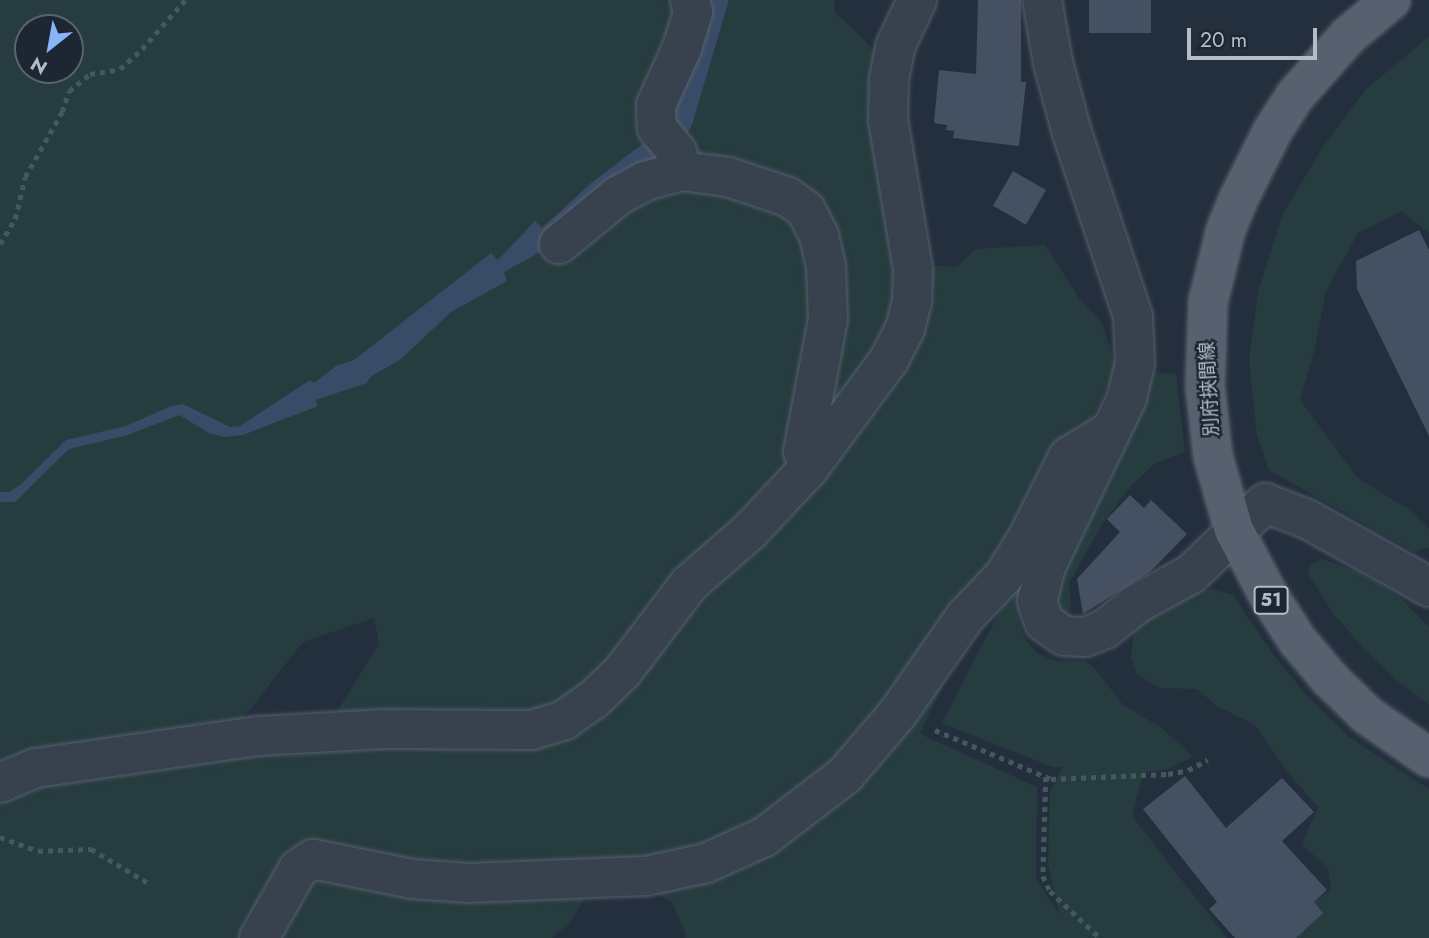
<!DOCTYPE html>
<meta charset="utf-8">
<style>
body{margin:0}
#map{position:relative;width:1429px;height:938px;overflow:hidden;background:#242f3e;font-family:Jost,"Noto Sans JP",sans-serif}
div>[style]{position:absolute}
.green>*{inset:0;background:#263c3f}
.water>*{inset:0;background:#394c67}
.building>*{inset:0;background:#455162;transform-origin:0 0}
.path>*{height:4.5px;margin-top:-2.25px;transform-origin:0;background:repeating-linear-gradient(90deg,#44595c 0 5px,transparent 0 10px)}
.roads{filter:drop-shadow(0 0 2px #565f6c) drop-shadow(0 0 2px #565f6c)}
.minor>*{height:38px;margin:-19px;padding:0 19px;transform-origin:19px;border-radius:19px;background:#38414e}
.major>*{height:38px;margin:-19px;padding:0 19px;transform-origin:19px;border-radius:19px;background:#56606e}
span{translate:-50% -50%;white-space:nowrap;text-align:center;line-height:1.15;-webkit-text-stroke:5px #1d2633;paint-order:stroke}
.shield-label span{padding:2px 5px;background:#1d2633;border:2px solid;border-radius:5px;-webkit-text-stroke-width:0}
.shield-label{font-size:18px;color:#b4bcc9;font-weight:700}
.street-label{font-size:19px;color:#b4bcc9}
.north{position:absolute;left:14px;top:14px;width:70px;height:70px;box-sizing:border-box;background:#1d2633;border:2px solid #59626f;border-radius:50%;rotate:211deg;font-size:19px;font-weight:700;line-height:28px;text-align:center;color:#b4bcc9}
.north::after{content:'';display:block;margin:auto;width:24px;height:32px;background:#8ab4f8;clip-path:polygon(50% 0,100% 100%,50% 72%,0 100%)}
.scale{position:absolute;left:1187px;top:28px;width:130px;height:32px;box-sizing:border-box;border:4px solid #b4bcc9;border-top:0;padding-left:9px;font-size:21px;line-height:24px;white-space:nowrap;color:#b4bcc9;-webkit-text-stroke:5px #1d2633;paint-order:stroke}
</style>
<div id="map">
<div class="green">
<div style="clip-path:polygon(evenodd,0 0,684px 0,646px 127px,778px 197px,818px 257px,796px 454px,604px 671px,553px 707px,515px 714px,331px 721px,379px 644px,374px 618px,303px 642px,237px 726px,0 769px,0 0,28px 28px,70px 28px,70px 70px,28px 70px,28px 28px)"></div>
<div style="clip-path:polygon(729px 0,835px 0,834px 12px,864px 39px,875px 53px,898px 275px,898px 312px,808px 446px,821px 231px,681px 144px,692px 125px)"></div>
<div style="clip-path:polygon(1429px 37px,1429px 233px,1401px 211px,1358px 233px,1326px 291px,1315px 348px,1300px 400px,1358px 478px,1408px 509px,1429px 529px,1429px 547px,1414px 552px,1269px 470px,1257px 435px,1249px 359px,1258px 292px,1282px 216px,1323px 146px,1366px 89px)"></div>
<div style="clip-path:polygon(1045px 245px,1079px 298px,1102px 323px,1116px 369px,1100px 404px,1031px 513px,855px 749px,725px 849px,501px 876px,303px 845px,248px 938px,0 938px,0 799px,30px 785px,305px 744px,539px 743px,696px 602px,823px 467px,923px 265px,957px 267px,976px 249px)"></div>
<div style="clip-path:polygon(1149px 372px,1176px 374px,1185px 452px,1154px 464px,1130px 487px,1101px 526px,1069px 583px,1071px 606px,1067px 615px,1055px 608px,1055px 570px)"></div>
<div style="clip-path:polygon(1036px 540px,1019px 617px,1024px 637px,1037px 653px,1056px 661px,1084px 661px,1093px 666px,1123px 705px,1162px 728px,1193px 757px,1167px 769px,1143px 773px,1132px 816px,1227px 938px,685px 938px,686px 934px,672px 902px,639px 885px,731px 862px,973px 619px,920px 734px,1037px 787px,1036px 879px,1059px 914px,1048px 864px,1050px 791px,1063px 767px,1053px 767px,942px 723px)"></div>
<div style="clip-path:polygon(1322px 559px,1359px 572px,1401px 598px,1429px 627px,1429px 705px,1396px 680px,1363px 648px,1333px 613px,1308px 574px,1310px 566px)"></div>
<div style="clip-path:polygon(1212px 589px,1233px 595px,1273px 654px,1308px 697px,1349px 737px,1429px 789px,1429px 938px,1270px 938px,1331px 889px,1328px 869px,1302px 844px,1318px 807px,1289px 774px,1254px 724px,1218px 707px,1197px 689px,1159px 688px,1137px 675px,1131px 657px,1133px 637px,1142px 621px,1186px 593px)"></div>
<div style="clip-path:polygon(318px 875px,591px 889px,570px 922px,552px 938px,272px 938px)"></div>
</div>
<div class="water">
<div style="clip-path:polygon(697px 0,729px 0,692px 125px,681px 144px,553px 245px,504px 272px,507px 281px,451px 312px,401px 359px,370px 377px,367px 383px,315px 400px,318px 406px,243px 435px,224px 437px,209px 433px,179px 415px,128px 435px,69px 449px,15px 502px,0 502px,0 492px,9px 492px,20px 485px,66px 440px,126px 426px,169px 407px,183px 404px,230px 427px,240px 426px,310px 380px,314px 383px,336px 366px,354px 360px,491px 253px,498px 260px,535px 221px,542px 228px,591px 183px,653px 136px)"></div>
</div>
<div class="building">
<div style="clip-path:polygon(978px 0,1021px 0,1021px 82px,1026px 82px,1019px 146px,953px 138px,954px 131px,946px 130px,947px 125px,934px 123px,939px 70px,976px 74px)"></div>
<div style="left:1089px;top:0;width:62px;height:33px"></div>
<div style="left:1013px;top:171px;width:38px;height:40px;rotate:30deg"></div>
<div style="clip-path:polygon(1419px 230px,1429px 250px,1429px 436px,1357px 289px,1356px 261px)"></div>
<div style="clip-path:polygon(1130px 495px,1144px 508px,1151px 500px,1187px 534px,1151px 571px,1083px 614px,1077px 579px,1120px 532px,1107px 519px)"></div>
<div style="clip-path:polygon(1185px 776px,1226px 828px,1282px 778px,1314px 812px,1282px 841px,1327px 890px,1314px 902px,1323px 913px,1296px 938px,1235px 938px,1209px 909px,1217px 902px,1143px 809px)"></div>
</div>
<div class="path">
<div style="left:0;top:244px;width:29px;rotate:-59deg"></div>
<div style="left:15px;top:219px;width:43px;rotate:-76.6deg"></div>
<div style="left:25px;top:177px;width:75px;rotate:-60.4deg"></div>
<div style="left:62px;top:112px;width:22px;rotate:-72deg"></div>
<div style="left:69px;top:91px;width:27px;rotate:-39deg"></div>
<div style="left:90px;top:74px;width:30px;rotate:-9deg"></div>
<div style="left:120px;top:69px;width:30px;rotate:-42deg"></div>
<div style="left:142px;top:49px;width:65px;rotate:-48.7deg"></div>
<div style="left:935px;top:730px;width:126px;rotate:22.9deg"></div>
<div style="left:1051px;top:779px;width:117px;rotate:-2.4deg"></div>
<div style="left:1168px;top:774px;width:20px;rotate:-11deg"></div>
<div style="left:1188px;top:770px;width:22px;rotate:-27deg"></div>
<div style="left:1046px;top:777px;width:99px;rotate:91.7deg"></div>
<div style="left:1043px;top:876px;width:17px;rotate:65deg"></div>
<div style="left:1050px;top:891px;width:69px;rotate:43.2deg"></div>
<div style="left:0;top:837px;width:40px;rotate:20.2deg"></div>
<div style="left:38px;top:851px;width:53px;rotate:-2.2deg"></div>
<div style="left:91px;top:849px;width:69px;rotate:30.7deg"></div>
</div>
<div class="roads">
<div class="minor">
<div style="left:690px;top:0;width:12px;rotate:76deg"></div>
<div style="left:693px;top:12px;width:38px;rotate:107deg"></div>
<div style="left:682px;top:48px;width:63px;rotate:114.5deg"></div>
<div style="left:656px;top:105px;width:23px;rotate:88deg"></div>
<div style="left:657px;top:128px;width:31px;rotate:50deg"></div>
<div style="left:677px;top:152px;width:20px;rotate:75deg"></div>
<div style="left:682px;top:171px;width:46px;rotate:7.4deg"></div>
<div style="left:728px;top:177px;width:63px;rotate:18.4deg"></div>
<div style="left:788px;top:197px;width:22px;rotate:36deg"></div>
<div style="left:806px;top:210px;width:29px;rotate:63deg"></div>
<div style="left:819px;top:236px;width:32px;rotate:77deg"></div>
<div style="left:826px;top:267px;width:52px;rotate:87.8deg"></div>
<div style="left:828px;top:319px;width:135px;rotate:100.6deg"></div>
<div style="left:803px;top:452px;width:17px;rotate:69deg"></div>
<div style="left:1042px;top:0;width:64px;rotate:80.1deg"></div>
<div style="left:1053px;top:63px;width:73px;rotate:74.8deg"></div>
<div style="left:1072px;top:133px;width:193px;rotate:71.6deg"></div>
<div style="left:1133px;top:316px;width:47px;rotate:87.6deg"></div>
<div style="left:1135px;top:363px;width:36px;rotate:103deg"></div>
<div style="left:1127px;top:398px;width:187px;rotate:115.7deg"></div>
<div style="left:1046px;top:566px;width:36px;rotate:104deg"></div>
<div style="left:1037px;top:601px;width:22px;rotate:72deg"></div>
<div style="left:1044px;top:622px;width:24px;rotate:35deg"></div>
<div style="left:1064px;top:636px;width:21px;rotate:3deg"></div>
<div style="left:1085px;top:637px;width:22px;rotate:-22deg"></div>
<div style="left:1105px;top:629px;width:42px;rotate:-38.2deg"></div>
<div style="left:1138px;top:603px;width:60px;rotate:-28.7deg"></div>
<div style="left:1191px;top:574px;width:103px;rotate:-43.8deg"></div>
<div style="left:1265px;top:503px;width:45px;rotate:20.9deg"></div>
<div style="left:1307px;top:519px;width:140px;rotate:29.1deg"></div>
<div style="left:559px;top:244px;width:77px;rotate:-39.2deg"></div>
<div style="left:619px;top:195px;width:30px;rotate:-28deg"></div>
<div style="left:645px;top:181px;width:38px;rotate:-15deg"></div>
<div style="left:0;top:783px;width:39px;rotate:-23deg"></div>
<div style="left:36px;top:768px;width:224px;rotate:-8.2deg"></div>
<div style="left:258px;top:736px;width:128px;rotate:-3.1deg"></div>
<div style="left:386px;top:729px;width:146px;rotate:0.4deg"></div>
<div style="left:532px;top:730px;width:34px;rotate:-17deg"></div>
<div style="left:564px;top:720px;width:35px;rotate:-35deg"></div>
<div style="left:593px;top:700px;width:42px;rotate:-44deg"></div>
<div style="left:623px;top:671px;width:109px;rotate:-52.8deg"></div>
<div style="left:689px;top:584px;width:81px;rotate:-41deg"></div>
<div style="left:750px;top:531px;width:86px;rotate:-46.9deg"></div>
<div style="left:809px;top:468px;width:134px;rotate:-53.5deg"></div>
<div style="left:889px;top:360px;width:35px;rotate:-63deg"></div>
<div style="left:905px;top:329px;width:30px;rotate:-76deg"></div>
<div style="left:912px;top:300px;width:31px;rotate:-88deg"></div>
<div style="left:913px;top:269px;width:152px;rotate:-99.5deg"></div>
<div style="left:888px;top:119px;width:40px;rotate:-88.6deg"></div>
<div style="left:889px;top:79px;width:33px;rotate:-79deg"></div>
<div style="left:895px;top:47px;width:52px;rotate:-64.9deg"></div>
<div style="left:259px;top:938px;width:79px;rotate:-60.5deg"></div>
<div style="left:298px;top:869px;width:18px;rotate:-34deg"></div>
<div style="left:313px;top:859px;width:101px;rotate:11.4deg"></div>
<div style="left:412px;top:879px;width:57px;rotate:4deg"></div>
<div style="left:469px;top:883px;width:177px;rotate:-2.3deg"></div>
<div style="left:646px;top:876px;width:61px;rotate:-12.2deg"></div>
<div style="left:706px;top:863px;width:64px;rotate:-24.1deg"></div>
<div style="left:764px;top:837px;width:102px;rotate:-37.4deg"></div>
<div style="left:845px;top:775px;width:82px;rotate:-49.5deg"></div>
<div style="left:898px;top:713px;width:117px;rotate:-55.1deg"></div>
<div style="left:965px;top:617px;width:57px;rotate:-46.4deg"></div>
<div style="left:1004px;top:576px;width:44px;rotate:-58.1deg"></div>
<div style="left:1027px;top:539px;width:92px;rotate:-63.4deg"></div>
<div style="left:1068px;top:457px;width:48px;rotate:-31.4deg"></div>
</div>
<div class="major">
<div style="left:1391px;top:0;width:56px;rotate:140.1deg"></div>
<div style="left:1348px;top:36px;width:80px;rotate:131.5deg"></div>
<div style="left:1295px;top:96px;width:40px;rotate:122.9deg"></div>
<div style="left:1273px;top:130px;width:78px;rotate:116.6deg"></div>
<div style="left:1238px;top:200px;width:35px;rotate:112deg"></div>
<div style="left:1225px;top:233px;width:71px;rotate:103.8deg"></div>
<div style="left:1208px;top:302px;width:84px;rotate:92deg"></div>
<div style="left:1205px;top:386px;width:70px;rotate:83.5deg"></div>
<div style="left:1213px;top:456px;width:77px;rotate:74.2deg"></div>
<div style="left:1234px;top:530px;width:75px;rotate:62.1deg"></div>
<div style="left:1269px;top:596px;width:52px;rotate:57.5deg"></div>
<div style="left:1297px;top:640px;width:51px;rotate:49.8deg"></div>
<div style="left:1330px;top:679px;width:52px;rotate:44.2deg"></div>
<div style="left:1367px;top:715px;width:75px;rotate:34.7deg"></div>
</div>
</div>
<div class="shield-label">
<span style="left:1271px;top:600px">51</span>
</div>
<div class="street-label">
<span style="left:1209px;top:389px;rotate:-93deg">別府挾間線</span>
</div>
<div class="north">N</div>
<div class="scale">20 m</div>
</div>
